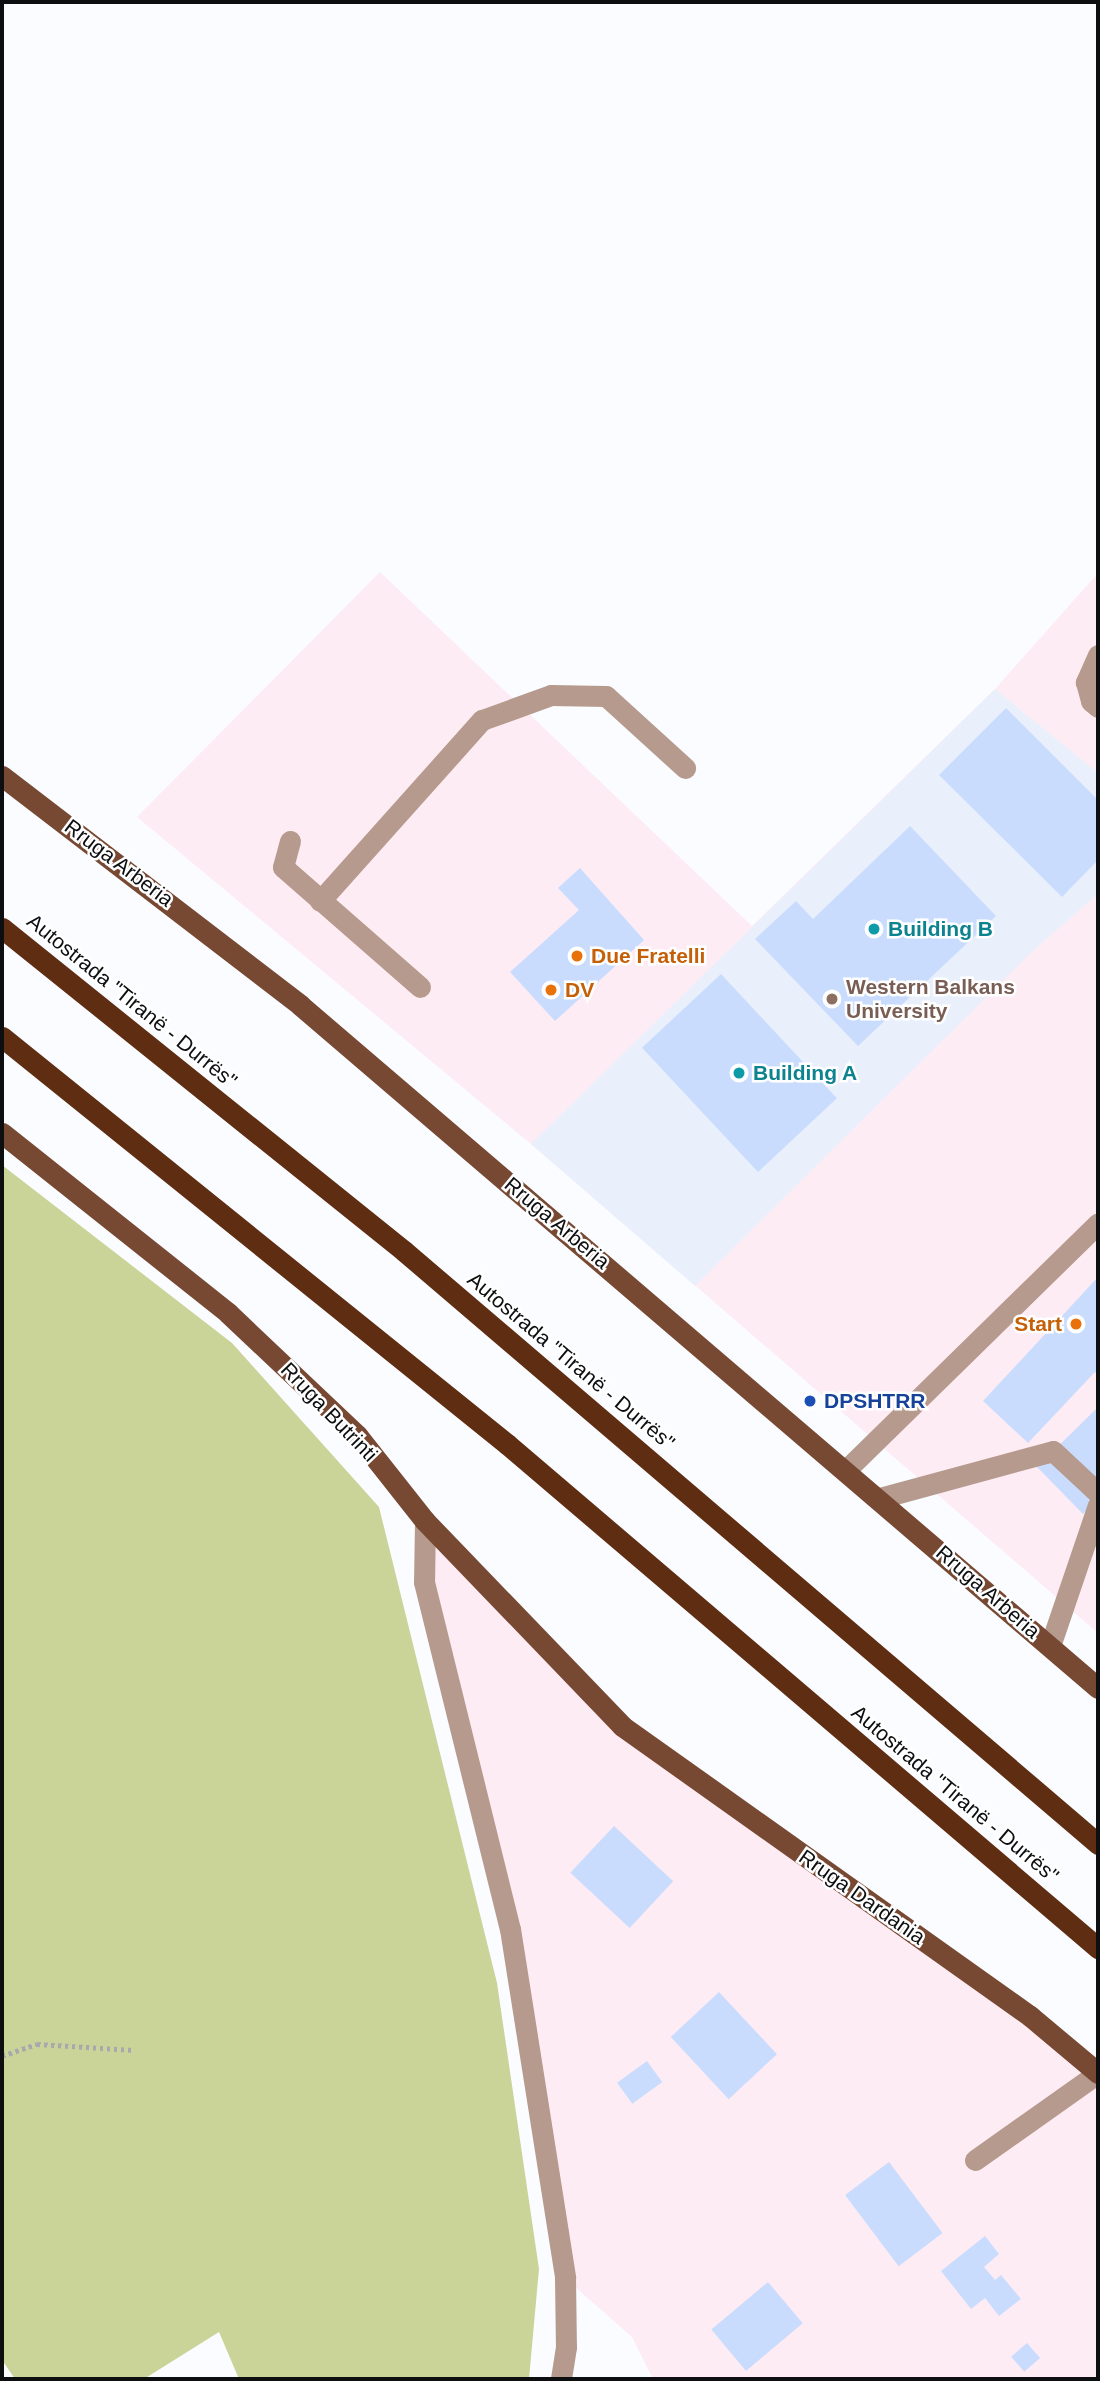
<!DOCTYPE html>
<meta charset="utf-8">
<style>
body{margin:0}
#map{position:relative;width:1100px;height:2381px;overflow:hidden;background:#fafcff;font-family:Helvetica,sans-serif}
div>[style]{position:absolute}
.commercial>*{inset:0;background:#feecf5}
.built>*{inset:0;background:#e9f0fc}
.green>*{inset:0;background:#cbd498}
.building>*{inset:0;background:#c9dcfd;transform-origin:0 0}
.path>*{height:4.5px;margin-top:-2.25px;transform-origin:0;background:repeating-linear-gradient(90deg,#a8a9ac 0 3.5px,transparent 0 7px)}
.minor>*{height:21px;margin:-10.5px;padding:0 10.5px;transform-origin:10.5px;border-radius:10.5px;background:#b59a8d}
.major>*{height:21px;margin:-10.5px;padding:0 10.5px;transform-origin:10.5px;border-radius:10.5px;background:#774933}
.highway>*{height:21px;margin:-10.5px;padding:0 10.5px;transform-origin:10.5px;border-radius:10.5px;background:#5f2d11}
.dots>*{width:19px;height:19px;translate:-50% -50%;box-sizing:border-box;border:4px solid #fff;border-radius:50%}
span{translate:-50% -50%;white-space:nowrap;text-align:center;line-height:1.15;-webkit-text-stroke:5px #fff;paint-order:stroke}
.street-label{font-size:21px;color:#0d0e10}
.culture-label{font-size:21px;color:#0d838f;font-weight:700}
.left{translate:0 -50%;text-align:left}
.food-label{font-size:21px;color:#c56008;font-weight:700}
.right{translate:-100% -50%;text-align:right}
.education-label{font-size:21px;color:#785e54;font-weight:700}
.transit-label{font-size:21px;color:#164399;font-weight:700}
.frame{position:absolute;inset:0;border:4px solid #0d0e10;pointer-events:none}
</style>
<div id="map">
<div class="commercial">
<div style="clip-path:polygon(380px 572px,752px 926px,995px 689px,1098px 573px,1098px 1633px,531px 1144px,137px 817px)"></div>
<div style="clip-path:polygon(425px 1521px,622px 1726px,1098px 2073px,1098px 2379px,653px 2379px,632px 2337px,565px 2278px,510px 1929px,424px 1582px)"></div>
</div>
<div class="built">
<div style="clip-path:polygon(995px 689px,1098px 773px,1098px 894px,1035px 949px,695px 1286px,531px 1144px)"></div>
</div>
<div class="green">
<div style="clip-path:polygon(2px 1165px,232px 1343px,379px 1507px,497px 1983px,539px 2269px,529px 2379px,239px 2379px,219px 2332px,144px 2379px,15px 2379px,2px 2360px)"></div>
</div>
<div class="building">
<div style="clip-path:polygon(1006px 708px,1098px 800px,1098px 860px,1062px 897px,939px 775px)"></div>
<div style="clip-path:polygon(910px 826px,996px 916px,858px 1046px,755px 939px,796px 901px,813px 919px)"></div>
<div style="clip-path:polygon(580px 868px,644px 940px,555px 1021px,510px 972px,579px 910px,558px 888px)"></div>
<div style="left:721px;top:974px;width:170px;height:108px;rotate:47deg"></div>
<div style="clip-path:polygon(1098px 1277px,1098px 1375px,1095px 1372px,1028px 1443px,983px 1401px)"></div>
<div style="clip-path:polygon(1098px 1407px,1098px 1499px,1083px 1514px,1037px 1467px)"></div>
<div style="left:614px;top:1826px;width:81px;height:64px;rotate:43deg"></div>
<div style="left:719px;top:1992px;width:85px;height:66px;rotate:47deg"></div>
<div style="left:647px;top:2061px;width:26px;height:37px;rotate:54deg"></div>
<div style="left:889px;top:2162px;width:89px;height:55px;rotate:53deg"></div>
<div style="clip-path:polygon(985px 2236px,999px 2254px,984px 2267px,995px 2280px,1001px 2275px,1021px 2299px,999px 2316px,985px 2298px,971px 2309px,941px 2271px)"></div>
<div style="left:768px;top:2282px;width:54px;height:74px;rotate:50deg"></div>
<div style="left:1027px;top:2343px;width:20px;height:21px;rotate:49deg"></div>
</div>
<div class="path">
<div style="left:2px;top:2056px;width:37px;rotate:-19deg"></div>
<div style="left:37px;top:2044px;width:97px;rotate:3.5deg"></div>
</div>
<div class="minor">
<div style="left:1098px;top:655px;width:30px;rotate:114deg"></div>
<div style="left:1086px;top:682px;width:20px;rotate:75deg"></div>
<div style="left:1091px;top:701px;width:9px;rotate:41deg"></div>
<div style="left:290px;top:841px;width:27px;rotate:105deg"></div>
<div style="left:283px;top:867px;width:182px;rotate:41.2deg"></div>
<div style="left:320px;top:901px;width:243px;rotate:-48.2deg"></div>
<div style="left:482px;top:720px;width:73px;rotate:-19.9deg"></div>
<div style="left:551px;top:695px;width:55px;rotate:1deg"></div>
<div style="left:606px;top:696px;width:107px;rotate:42.3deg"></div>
<div style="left:847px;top:1469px;width:351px;rotate:-44.4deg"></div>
<div style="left:880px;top:1498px;width:179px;rotate:-15.2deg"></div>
<div style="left:1053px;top:1451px;width:62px;rotate:43deg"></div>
<div style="left:425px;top:1521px;width:61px;rotate:90.9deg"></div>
<div style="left:424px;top:1582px;width:357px;rotate:76.1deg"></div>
<div style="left:510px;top:1929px;width:353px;rotate:81deg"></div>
<div style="left:565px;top:2278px;width:69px;rotate:89.2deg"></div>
<div style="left:566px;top:2347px;width:32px;rotate:99deg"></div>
<div style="left:1050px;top:1646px;width:149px;rotate:-71.2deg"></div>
<div style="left:975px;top:2160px;width:151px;rotate:-35.3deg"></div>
</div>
<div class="major">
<div style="left:2px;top:776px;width:376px;rotate:37.5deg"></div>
<div style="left:300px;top:1005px;width:1050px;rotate:40.56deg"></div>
<div style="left:2px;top:1133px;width:289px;rotate:38.5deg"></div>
<div style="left:228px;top:1313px;width:178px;rotate:43.4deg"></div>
<div style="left:357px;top:1435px;width:110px;rotate:51.7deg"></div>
<div style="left:425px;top:1521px;width:284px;rotate:46.1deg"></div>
<div style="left:622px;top:1726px;width:501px;rotate:35.4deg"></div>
<div style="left:1030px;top:2016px;width:89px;rotate:40deg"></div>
</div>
<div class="highway">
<div style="left:2px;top:928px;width:516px;rotate:38.78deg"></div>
<div style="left:404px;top:1251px;width:913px;rotate:40.51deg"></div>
<div style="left:2px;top:1037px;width:649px;rotate:38.87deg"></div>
<div style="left:507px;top:1444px;width:777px;rotate:40.46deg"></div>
</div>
<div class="dots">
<div style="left:874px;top:929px;background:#0f9aa8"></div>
<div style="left:577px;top:956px;background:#e8710a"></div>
<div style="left:551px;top:990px;background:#e8710a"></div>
<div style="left:832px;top:999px;background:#8d6e63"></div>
<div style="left:739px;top:1073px;background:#0f9aa8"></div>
<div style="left:1076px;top:1324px;background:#e8710a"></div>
<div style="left:810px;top:1401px;background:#1a4fb4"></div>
</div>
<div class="street-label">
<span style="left:119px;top:863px;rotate:37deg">Rruga Arberia</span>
<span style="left:132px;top:1001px;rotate:39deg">Autostrada "Tiranë - Durrës"</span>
<span style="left:557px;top:1223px;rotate:40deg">Rruga Arberia</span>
<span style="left:571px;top:1361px;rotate:40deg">Autostrada "Tiranë - Durrës"</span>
<span style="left:329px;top:1412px;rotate:46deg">Rruga Butrinti</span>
<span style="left:988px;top:1592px;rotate:41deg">Rruga Arberia</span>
<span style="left:955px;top:1794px;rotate:40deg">Autostrada "Tiranë - Durrës"</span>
<span style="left:862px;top:1897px;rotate:35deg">Rruga Dardania</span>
</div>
<div class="culture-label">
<span class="left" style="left:888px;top:929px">Building B</span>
<span class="left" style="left:753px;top:1073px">Building A</span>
</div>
<div class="food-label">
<span class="left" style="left:591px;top:956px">Due Fratelli</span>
<span class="left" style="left:565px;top:990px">DV</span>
<span class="right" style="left:1062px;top:1324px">Start</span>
</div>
<div class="education-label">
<span class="left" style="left:846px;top:999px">Western Balkans<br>University</span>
</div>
<div class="transit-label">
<span class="left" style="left:824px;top:1401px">DPSHTRR</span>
</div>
<div class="frame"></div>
</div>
